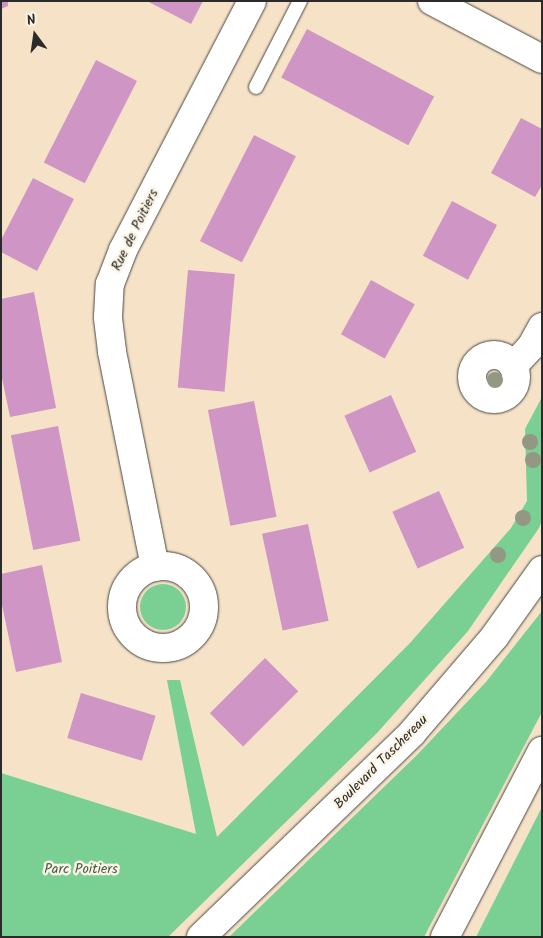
<!DOCTYPE html>
<style>
body{margin:0}
#map{position:relative;width:543px;height:938px;overflow:hidden;background:#f5e2c7;font-family:Kalam,sans-serif}
div>[style]{position:absolute}
.green>*{inset:0;background:#7acf92}
.round{border-radius:50%}
.building>*{inset:0;background:#cf95c5;transform-origin:0 0}
.roads{filter:drop-shadow(0 0 1px #494642) drop-shadow(0 0 1px #494642)}
.service>*{height:14px;margin:-7px;padding:0 7px;transform-origin:7px;border-radius:7px;background:#fff}
.minor>*{height:28px;margin:-14px;padding:0 14px;transform-origin:14px;border-radius:14px;background:#fff}
.minor>.ring{margin:-14px;padding:0;box-sizing:content-box;background:none;border:28px solid #fff;border-radius:50%}
.primary>*{height:28px;margin:-14px;padding:0 14px;transform-origin:14px;border-radius:14px;background:#fff}
.trees>*{width:16px;height:16px;margin:-8px;border-radius:50%;background:#939882}
span{translate:-50% -50%;white-space:nowrap;text-align:center;line-height:1.15;-webkit-text-stroke:5px #fcf5e5;paint-order:stroke}
.street-label{font-size:14px;color:#2b2b2b}
.park-label{font-size:14px;color:#435c4a}
.frame{position:absolute;inset:0;border:2px solid #2b2b2b;pointer-events:none}
.north{position:absolute;left:10px;top:10px;width:50px;height:50px;-webkit-text-stroke:4px #fcf5e5;paint-order:stroke;rotate:346deg;font-size:14px;font-weight:700;line-height:20px;text-align:center;color:#2b2b2b}
.north::after{content:'';display:block;margin:auto;width:18px;height:22px;background:#2b2b2b;clip-path:polygon(50% 0,100% 100%,50% 72%,0 100%)}
</style>
<div id="map">
<div class="green">
<div style="clip-path:polygon(542px 397px,542px 520px,539px 528px,468px 631px,377px 733px,168px 937px,1px 937px,1px 773px,196px 834px,167px 680px,180px 680px,217px 837px,410px 643px,511px 528px,527px 501px,525px 429px)"></div>
<div class="round" style="left:140px;top:584px;width:46px;height:46px"></div>
<div style="clip-path:polygon(542px 611px,542px 712px,424px 937px,229px 937px,417px 755px,486px 682px)"></div>
<div style="clip-path:polygon(542px 807px,542px 933px,540px 937px,476px 937px)"></div>
</div>
<div class="building">
<div style="clip-path:polygon(1px 1px,8px 1px,8px 6px,1px 9px)"></div>
<div style="clip-path:polygon(147px 1px,203px 1px,191px 24px)"></div>
<div style="left:307px;top:29px;width:144px;height:55px;rotate:28deg"></div>
<div style="left:96px;top:60px;width:46px;height:115px;rotate:27deg"></div>
<div style="clip-path:polygon(521px 118px,542px 129px,542px 185px,535px 197px,491px 173px)"></div>
<div style="left:254px;top:135px;width:47px;height:119px;rotate:27deg"></div>
<div style="clip-path:polygon(33px 178px,74px 199px,37px 271px,1px 252px,1px 240px)"></div>
<div style="left:452px;top:201px;width:51px;height:62px;rotate:28deg"></div>
<div style="left:188px;top:270px;width:47px;height:118px;rotate:5deg"></div>
<div style="left:371px;top:280px;width:50px;height:62px;rotate:29deg"></div>
<div style="clip-path:polygon(34px 292px,56px 408px,10px 417px,1px 373px,1px 299px)"></div>
<div style="left:391px;top:395px;width:62px;height:51px;rotate:66deg"></div>
<div style="left:254px;top:401px;width:118px;height:47px;rotate:79deg"></div>
<div style="left:58px;top:426px;width:117px;height:48px;rotate:79deg"></div>
<div style="left:439px;top:491px;width:62px;height:51px;rotate:66deg"></div>
<div style="left:308px;top:524px;width:99px;height:47px;rotate:78deg"></div>
<div style="clip-path:polygon(42px 565px,62px 662px,16px 672px,1px 600px,1px 574px)"></div>
<div style="left:265px;top:658px;width:47px;height:78px;rotate:45deg"></div>
<div style="left:81px;top:693px;width:78px;height:47px;rotate:17deg"></div>
</div>
<div class="roads">
<div class="service">
<div style="left:256px;top:87px;width:97px;rotate:-62.9deg"></div>
</div>
<div class="minor">
<div style="left:432px;top:1px;width:124px;rotate:27.8deg"></div>
<div class="ring" style="left:472px;top:355px;width:16px;height:16px"></div>
<div style="left:514px;top:365px;width:25px;rotate:-47deg"></div>
<div style="left:531px;top:347px;width:23px;rotate:-61deg"></div>
<div class="ring" style="left:122px;top:566px;width:54px;height:54px"></div>
<div style="left:155px;top:567px;width:220px;rotate:-101.3deg"></div>
<div style="left:112px;top:351px;width:34px;rotate:-97deg"></div>
<div style="left:108px;top:317px;width:33px;rotate:-87deg"></div>
<div style="left:110px;top:284px;width:36px;rotate:-69deg"></div>
<div style="left:123px;top:250px;width:280px;rotate:-62.6deg"></div>
</div>
<div class="primary">
<div style="left:201px;top:937px;width:293px;rotate:-44deg"></div>
<div style="left:412px;top:733px;width:128px;rotate:-49.4deg"></div>
<div style="left:495px;top:636px;width:81px;rotate:-54.5deg"></div>
<div style="left:445px;top:937px;width:210px;rotate:-62.5deg"></div>
</div>
</div>
<div class="trees">
<div style="left:495px;top:380px"></div>
<div style="left:530px;top:442px"></div>
<div style="left:533px;top:460px"></div>
<div style="left:523px;top:518px"></div>
<div style="left:498px;top:555px"></div>
</div>
<div class="street-label">
<span style="left:135px;top:230px;rotate:-64deg">Rue de Poitiers</span>
<span style="left:381px;top:762px;rotate:-45deg">Boulevard Taschereau</span>
</div>
<div class="park-label">
<span style="left:81px;top:869px">Parc Poitiers</span>
</div>
<div class="frame"></div>
<div class="north">N</div>
</div>
